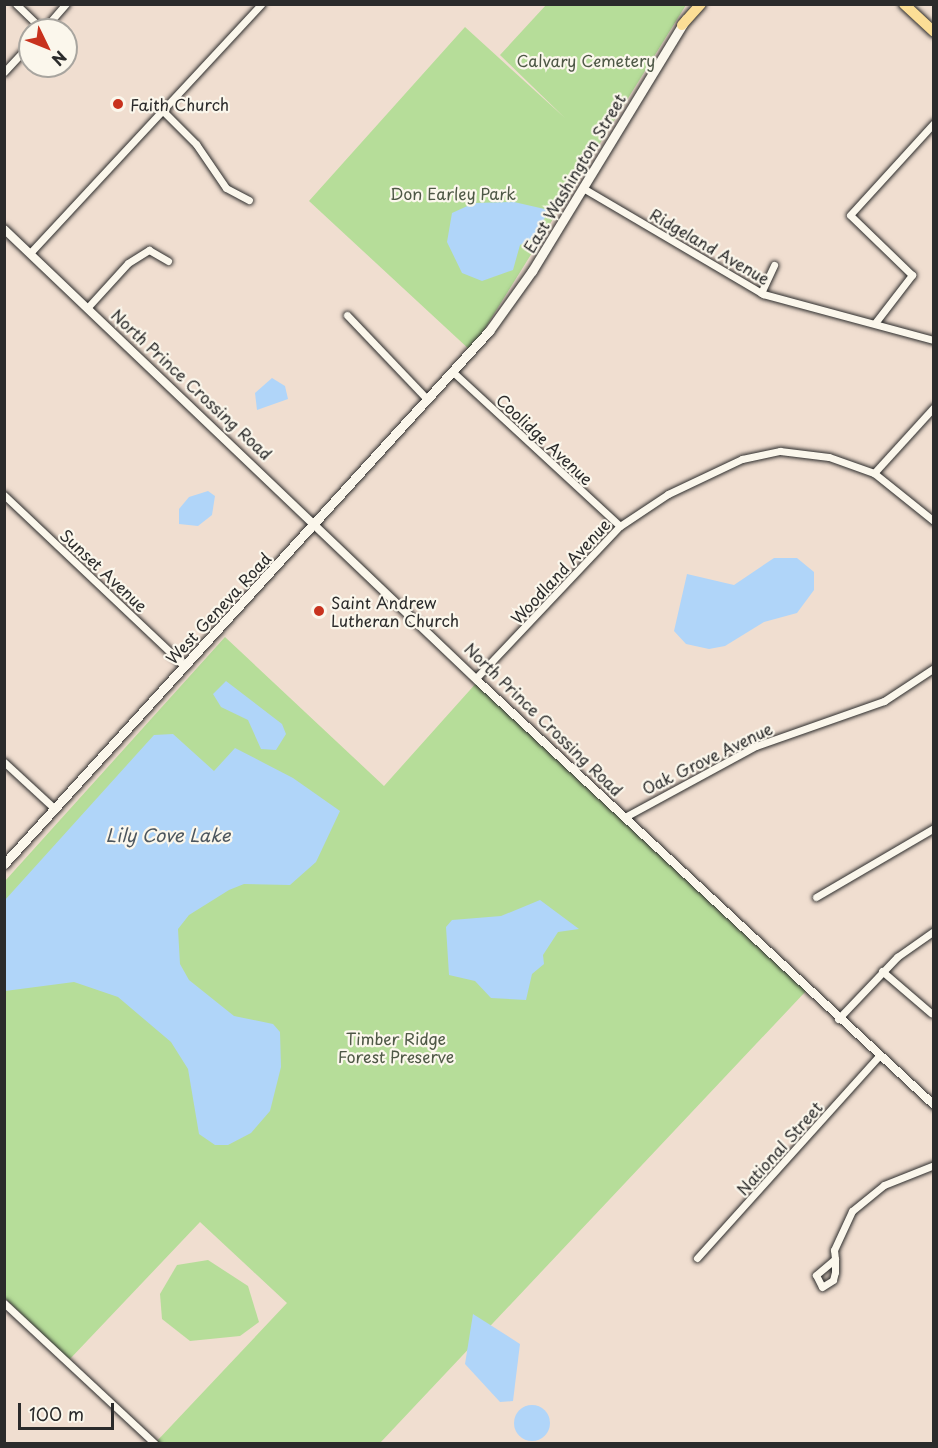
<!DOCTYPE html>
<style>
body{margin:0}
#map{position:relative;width:938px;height:1448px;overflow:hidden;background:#f0ded0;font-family:"Playpen Sans",sans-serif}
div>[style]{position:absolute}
.green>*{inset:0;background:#b6dd99}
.water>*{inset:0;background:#b0d5f9}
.round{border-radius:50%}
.roads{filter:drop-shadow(0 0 2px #2b2b2b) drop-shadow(0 0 2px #2b2b2b)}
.minor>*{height:7px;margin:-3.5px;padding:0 3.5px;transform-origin:3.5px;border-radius:3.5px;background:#fbf7ec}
.tertiary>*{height:8px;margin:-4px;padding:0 4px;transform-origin:4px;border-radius:4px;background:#fbf7ec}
.secondary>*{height:9px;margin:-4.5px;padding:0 4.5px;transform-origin:4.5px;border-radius:4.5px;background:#fbf7ec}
.primary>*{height:10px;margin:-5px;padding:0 5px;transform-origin:5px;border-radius:5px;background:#fcde96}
.dots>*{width:16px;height:16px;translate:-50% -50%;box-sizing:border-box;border:3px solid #fbf7ec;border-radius:50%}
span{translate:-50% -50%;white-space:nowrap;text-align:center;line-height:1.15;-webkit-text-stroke:4.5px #fbf7ec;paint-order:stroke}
.park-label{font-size:16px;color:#4e5846}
.poi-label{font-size:16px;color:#2b2b2b}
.left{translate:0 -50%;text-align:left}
.street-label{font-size:16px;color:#2b2b2b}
.water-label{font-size:18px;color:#4c565e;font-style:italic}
.frame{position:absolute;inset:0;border:6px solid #2b2b2b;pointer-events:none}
.north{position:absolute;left:18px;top:18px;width:60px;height:60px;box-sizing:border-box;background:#fbf7ec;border:2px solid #a8a59f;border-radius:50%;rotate:133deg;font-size:16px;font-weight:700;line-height:24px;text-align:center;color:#2b2b2b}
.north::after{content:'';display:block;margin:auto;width:21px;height:27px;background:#c8321e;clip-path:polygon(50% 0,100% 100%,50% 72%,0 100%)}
.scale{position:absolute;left:18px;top:1403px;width:96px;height:27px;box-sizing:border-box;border:3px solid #2b2b2b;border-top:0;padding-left:8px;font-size:18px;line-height:21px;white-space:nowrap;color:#2b2b2b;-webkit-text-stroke:4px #fbf7ec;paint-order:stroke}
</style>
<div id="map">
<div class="green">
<div style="clip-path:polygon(546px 5px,686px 5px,471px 351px,309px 201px,465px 27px,565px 118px,500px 55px)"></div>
<div style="clip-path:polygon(225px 637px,384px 786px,478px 681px,807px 990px,380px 1443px,156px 1442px,287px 1303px,200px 1222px,69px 1360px,5px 1298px,5px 881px)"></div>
<div style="clip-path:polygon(208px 1260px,248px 1286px,259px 1322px,240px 1336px,190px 1341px,162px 1319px,160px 1294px,177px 1265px)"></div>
</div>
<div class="water">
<div style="clip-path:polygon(514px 202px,549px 210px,534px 238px,520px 245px,513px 270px,482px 281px,462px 273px,447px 242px,452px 213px,474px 203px)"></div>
<div style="clip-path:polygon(272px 378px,285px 386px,288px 399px,257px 410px,255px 393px)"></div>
<div style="clip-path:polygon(208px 491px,215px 496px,212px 515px,198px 526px,179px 524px,179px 509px,189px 497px)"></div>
<div style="clip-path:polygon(774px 558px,797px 558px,814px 572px,814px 590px,797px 613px,764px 622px,725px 646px,709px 649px,686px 644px,674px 631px,687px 574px,734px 585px)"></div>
<div style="clip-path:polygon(226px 681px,282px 724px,286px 734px,276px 750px,261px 749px,248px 720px,221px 707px,213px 694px)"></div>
<div style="clip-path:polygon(173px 734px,214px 771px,235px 748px,293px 778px,340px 811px,316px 862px,290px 885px,244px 884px,229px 890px,189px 915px,178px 929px,180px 964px,189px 980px,234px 1016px,273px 1024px,280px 1032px,281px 1067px,270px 1111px,251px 1133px,228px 1145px,215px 1145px,199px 1134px,188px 1069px,171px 1042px,118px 997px,74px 982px,5px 991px,5px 900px,154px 735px)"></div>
<div style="clip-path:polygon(540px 900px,579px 929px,558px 932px,543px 955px,544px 964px,532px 974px,526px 1000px,491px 998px,475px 981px,449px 975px,446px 927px,452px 920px,501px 916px)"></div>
<div style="clip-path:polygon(473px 1314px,520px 1344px,513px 1401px,500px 1402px,465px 1364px)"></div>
<div class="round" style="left:514px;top:1405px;width:36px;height:36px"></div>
</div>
<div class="roads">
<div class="minor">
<div style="left:16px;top:4px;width:37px;rotate:44deg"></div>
<div style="left:43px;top:30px;width:35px;rotate:-49deg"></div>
<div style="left:4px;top:72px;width:38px;rotate:-47deg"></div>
<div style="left:163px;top:111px;width:47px;rotate:45deg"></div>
<div style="left:196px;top:144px;width:53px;rotate:55.7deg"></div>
<div style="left:226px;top:188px;width:26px;rotate:28deg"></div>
<div style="left:583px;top:188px;width:209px;rotate:30.5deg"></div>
<div style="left:763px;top:294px;width:177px;rotate:15.1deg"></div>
<div style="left:30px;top:253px;width:340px;rotate:-47.1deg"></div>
<div style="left:761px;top:293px;width:31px;rotate:-65deg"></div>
<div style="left:88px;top:307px;width:59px;rotate:-47.7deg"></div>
<div style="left:128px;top:263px;width:25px;rotate:-32deg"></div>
<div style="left:149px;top:250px;width:22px;rotate:30deg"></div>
<div style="left:347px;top:315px;width:117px;rotate:46.4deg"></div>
<div style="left:875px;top:323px;width:61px;rotate:-52.4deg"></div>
<div style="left:912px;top:275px;width:86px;rotate:-135.9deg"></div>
<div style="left:850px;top:215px;width:125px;rotate:-47.6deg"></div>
<div style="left:453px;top:372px;width:227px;rotate:42.7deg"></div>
<div style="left:874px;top:473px;width:89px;rotate:-47.7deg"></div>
<div style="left:4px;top:495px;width:248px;rotate:43.4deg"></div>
<div style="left:477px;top:677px;width:208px;rotate:-46.6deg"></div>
<div style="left:620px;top:526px;width:58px;rotate:-33.7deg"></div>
<div style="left:668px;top:494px;width:82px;rotate:-25.3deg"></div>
<div style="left:742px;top:459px;width:39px;rotate:-12deg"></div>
<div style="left:780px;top:451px;width:49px;rotate:7deg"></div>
<div style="left:829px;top:457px;width:48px;rotate:19.6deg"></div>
<div style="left:874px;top:473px;width:77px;rotate:38.7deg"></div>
<div style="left:4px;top:762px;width:69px;rotate:42.7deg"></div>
<div style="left:625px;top:817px;width:149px;rotate:-28.5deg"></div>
<div style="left:756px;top:746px;width:136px;rotate:-19.4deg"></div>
<div style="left:884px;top:701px;width:60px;rotate:-33.4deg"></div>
<div style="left:816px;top:897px;width:137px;rotate:-30.3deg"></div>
<div style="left:882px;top:971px;width:65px;rotate:40.6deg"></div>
<div style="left:838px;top:1019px;width:86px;rotate:-46.4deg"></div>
<div style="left:897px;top:957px;width:45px;rotate:-35.1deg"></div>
<div style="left:697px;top:1258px;width:273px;rotate:-48deg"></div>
<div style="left:835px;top:1259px;width:25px;rotate:140deg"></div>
<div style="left:816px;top:1275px;width:13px;rotate:63deg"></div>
<div style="left:822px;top:1287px;width:13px;rotate:-32deg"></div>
<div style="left:833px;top:1280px;width:8px;rotate:-76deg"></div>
<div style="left:835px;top:1272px;width:13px;rotate:-90deg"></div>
<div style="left:835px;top:1259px;width:9px;rotate:-96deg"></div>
<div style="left:834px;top:1250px;width:43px;rotate:-65.2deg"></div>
<div style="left:852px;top:1211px;width:41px;rotate:-39.1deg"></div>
<div style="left:884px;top:1185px;width:54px;rotate:-21.8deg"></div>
<div style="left:4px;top:1303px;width:207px;rotate:43deg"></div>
</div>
<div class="tertiary">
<div style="left:4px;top:229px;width:655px;rotate:43.64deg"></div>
<div style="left:478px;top:681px;width:623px;rotate:42.92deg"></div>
</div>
<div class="secondary">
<div style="left:4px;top:864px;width:721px;rotate:-47.7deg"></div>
<div style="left:489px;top:331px;width:74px;rotate:-54.4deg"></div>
<div style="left:532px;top:271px;width:295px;rotate:-58.6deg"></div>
</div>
<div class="primary">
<div style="left:904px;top:4px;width:41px;rotate:43deg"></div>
<div style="left:682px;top:25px;width:28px;rotate:-48deg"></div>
</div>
</div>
<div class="dots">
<div style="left:118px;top:104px;background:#c8321e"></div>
<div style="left:319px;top:611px;background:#c8321e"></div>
</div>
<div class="park-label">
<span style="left:586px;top:60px">Calvary Cemetery</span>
<span style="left:453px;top:193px">Don Earley Park</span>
<span style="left:396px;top:1047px">Timber Ridge<br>Forest Preserve</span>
</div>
<div class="poi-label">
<span class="left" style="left:130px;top:104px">Faith Church</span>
<span class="left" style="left:331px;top:611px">Saint Andrew<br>Lutheran Church</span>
</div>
<div class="street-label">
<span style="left:574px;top:173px;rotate:-59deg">East Washington Street</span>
<span style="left:710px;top:246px;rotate:30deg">Ridgeland Avenue</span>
<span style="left:192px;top:384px;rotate:43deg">North Prince Crossing Road</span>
<span style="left:545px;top:439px;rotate:43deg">Coolidge Avenue</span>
<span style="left:104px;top:570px;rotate:43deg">Sunset Avenue</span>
<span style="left:560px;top:571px;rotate:-47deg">Woodland Avenue</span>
<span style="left:218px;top:608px;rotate:-47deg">West Geneva Road</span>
<span style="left:544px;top:719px;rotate:44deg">North Prince Crossing Road</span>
<span style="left:707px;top:758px;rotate:-26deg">Oak Grove Avenue</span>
<span style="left:779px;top:1148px;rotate:-48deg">National Street</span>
</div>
<div class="water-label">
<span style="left:168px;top:835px">Lily Cove Lake</span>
</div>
<div class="frame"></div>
<div class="north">N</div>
<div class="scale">100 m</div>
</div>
